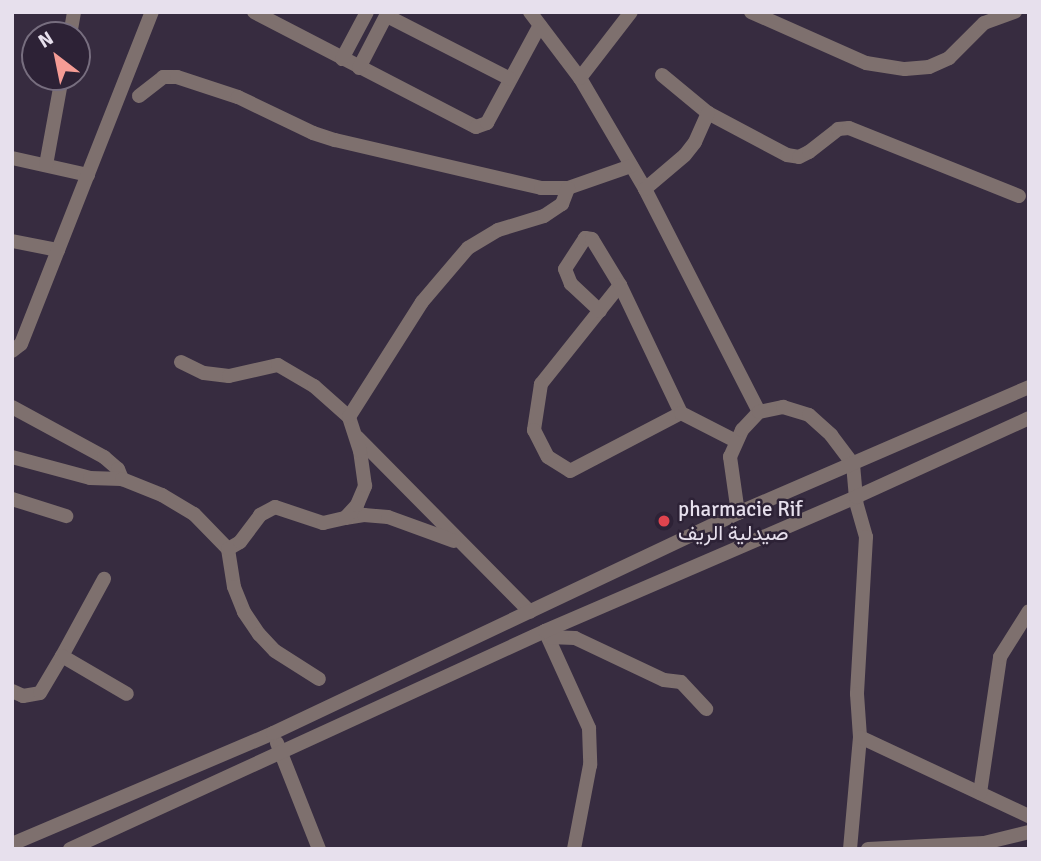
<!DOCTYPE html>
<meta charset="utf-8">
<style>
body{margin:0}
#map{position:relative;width:1041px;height:861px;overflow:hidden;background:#372c40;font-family:Signika,Vazirmatn,sans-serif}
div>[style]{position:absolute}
.minor>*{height:14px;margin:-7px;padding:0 7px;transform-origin:7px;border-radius:7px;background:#7e706e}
.dots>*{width:19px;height:19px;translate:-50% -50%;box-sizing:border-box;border:4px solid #2d2236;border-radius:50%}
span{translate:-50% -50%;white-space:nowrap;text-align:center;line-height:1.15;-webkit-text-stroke:5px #2d2236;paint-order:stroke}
.poi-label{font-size:21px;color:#e7e0ed}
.left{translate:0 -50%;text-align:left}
.frame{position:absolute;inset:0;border:14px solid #e7e0ed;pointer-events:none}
.north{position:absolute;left:21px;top:21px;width:70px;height:70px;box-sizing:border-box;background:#2d2236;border:2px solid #776e7f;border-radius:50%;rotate:328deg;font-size:19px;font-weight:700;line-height:28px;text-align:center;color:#e7e0ed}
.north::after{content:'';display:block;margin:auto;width:24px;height:32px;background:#f59c95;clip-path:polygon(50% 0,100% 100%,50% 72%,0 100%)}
</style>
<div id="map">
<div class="minor">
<div style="left:254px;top:12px;width:250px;rotate:27.4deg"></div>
<div style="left:476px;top:127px;width:12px;rotate:-20deg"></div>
<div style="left:487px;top:123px;width:111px;rotate:-61.6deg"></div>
<div style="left:530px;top:12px;width:83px;rotate:52.9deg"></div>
<div style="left:580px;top:78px;width:129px;rotate:59.6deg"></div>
<div style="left:645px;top:189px;width:250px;rotate:62.9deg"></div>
<div style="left:751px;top:12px;width:126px;rotate:23.9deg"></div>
<div style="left:866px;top:63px;width:39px;rotate:9deg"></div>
<div style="left:905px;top:69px;width:24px;rotate:-5deg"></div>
<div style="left:929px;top:67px;width:22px;rotate:-24deg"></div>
<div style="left:949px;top:58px;width:49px;rotate:-45deg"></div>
<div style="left:984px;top:23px;width:33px;rotate:-20deg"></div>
<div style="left:387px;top:16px;width:138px;rotate:27.1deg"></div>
<div style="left:70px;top:35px;width:23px;rotate:-80deg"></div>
<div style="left:342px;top:59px;width:53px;rotate:-62deg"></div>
<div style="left:359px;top:68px;width:63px;rotate:-62.6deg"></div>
<div style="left:662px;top:75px;width:60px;rotate:39.6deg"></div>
<div style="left:708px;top:113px;width:89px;rotate:28deg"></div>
<div style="left:787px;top:155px;width:12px;rotate:9deg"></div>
<div style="left:799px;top:157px;width:11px;rotate:-27deg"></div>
<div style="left:809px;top:152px;width:37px;rotate:-38deg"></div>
<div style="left:838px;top:129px;width:11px;rotate:-5deg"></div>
<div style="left:849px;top:128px;width:183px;rotate:21.8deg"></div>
<div style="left:580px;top:78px;width:83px;rotate:-52.3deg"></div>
<div style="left:139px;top:96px;width:31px;rotate:-38deg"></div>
<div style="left:163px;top:77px;width:14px"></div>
<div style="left:177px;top:77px;width:64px;rotate:18.2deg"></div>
<div style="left:238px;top:97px;width:83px;rotate:25.6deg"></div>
<div style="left:313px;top:133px;width:23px;rotate:18deg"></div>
<div style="left:335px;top:140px;width:212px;rotate:13.1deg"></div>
<div style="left:541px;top:188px;width:27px"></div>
<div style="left:568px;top:188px;width:67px;rotate:-19.2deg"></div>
<div style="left:12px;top:158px;width:78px;rotate:12.6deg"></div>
<div style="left:46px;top:165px;width:89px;rotate:-79.7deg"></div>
<div style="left:645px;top:189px;width:52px;rotate:-40.4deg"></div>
<div style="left:685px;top:155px;width:16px;rotate:-52deg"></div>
<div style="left:695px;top:142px;width:32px;rotate:-66deg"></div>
<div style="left:12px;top:241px;width:47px;rotate:11.1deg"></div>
<div style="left:620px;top:285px;width:127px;rotate:128.6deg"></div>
<div style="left:541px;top:384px;width:47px;rotate:98.7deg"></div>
<div style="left:534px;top:430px;width:30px;rotate:63deg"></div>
<div style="left:548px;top:457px;width:26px;rotate:32deg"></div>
<div style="left:570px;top:471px;width:125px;rotate:-27.6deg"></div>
<div style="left:600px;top:311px;width:40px;rotate:-137deg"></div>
<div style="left:571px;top:284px;width:16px;rotate:-112deg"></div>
<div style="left:565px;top:269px;width:37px;rotate:-57deg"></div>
<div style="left:585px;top:238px;width:7px;rotate:8deg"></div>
<div style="left:592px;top:239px;width:54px;rotate:58.7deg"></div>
<div style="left:620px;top:285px;width:142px;rotate:64.5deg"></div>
<div style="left:681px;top:413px;width:62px;rotate:27deg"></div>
<div style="left:12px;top:351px;width:11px;rotate:-38deg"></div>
<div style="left:21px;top:344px;width:357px;rotate:-68.5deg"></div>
<div style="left:181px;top:362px;width:25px;rotate:26deg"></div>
<div style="left:204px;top:373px;width:25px;rotate:7deg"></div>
<div style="left:229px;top:376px;width:50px;rotate:-12.7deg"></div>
<div style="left:278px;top:365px;width:42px;rotate:30.3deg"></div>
<div style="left:314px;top:386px;width:47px;rotate:41.5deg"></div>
<div style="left:12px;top:407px;width:105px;rotate:28.5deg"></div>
<div style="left:104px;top:457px;width:18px;rotate:41deg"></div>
<div style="left:118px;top:469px;width:11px;rotate:68deg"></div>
<div style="left:357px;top:437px;width:246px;rotate:45.3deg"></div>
<div style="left:12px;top:457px;width:81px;rotate:15.1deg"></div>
<div style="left:90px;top:478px;width:32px;rotate:2deg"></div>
<div style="left:122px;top:479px;width:43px;rotate:21.8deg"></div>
<div style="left:162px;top:495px;width:37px;rotate:31deg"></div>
<div style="left:194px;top:514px;width:49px;rotate:45.8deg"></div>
<div style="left:228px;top:549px;width:38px;rotate:81deg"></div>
<div style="left:234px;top:587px;width:27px;rotate:68deg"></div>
<div style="left:244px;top:612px;width:27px;rotate:56deg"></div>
<div style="left:259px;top:634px;width:23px;rotate:47deg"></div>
<div style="left:275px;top:651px;width:52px;rotate:32.5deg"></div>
<div style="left:12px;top:499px;width:57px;rotate:17.5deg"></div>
<div style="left:738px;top:513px;width:57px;rotate:-98.1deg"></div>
<div style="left:730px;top:457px;width:30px;rotate:-66deg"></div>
<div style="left:742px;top:430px;width:25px;rotate:-47deg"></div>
<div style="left:759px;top:412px;width:25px;rotate:-12deg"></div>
<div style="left:783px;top:407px;width:27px;rotate:17deg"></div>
<div style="left:809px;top:415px;width:30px;rotate:42deg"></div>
<div style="left:831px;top:435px;width:36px;rotate:53deg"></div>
<div style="left:853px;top:464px;width:38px;rotate:85deg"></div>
<div style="left:856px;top:502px;width:36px;rotate:74deg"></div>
<div style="left:866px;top:537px;width:157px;rotate:93.3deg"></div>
<div style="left:857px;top:694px;width:43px;rotate:86deg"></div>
<div style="left:860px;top:737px;width:112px;rotate:95.1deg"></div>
<div style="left:345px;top:518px;width:19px;rotate:-9deg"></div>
<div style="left:364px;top:515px;width:24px;rotate:5deg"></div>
<div style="left:388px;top:517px;width:70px;rotate:20deg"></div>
<div style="left:228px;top:549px;width:14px;rotate:-30deg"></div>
<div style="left:240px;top:542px;width:34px;rotate:-53deg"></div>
<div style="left:260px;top:515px;width:17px;rotate:-28deg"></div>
<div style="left:275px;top:507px;width:51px;rotate:18.4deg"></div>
<div style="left:323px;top:523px;width:23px;rotate:-13deg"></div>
<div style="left:345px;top:518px;width:18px;rotate:-47deg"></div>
<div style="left:357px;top:505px;width:21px;rotate:-67deg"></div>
<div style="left:365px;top:486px;width:35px;rotate:-98deg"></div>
<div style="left:360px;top:451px;width:36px;rotate:-108deg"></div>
<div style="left:349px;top:417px;width:136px;rotate:-57.6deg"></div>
<div style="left:422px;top:302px;width:71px;rotate:-49.6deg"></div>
<div style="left:468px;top:248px;width:35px;rotate:-31deg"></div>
<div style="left:498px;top:230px;width:48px;rotate:-16.9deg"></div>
<div style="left:544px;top:216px;width:22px;rotate:-34deg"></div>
<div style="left:562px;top:204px;width:17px;rotate:-69deg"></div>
<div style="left:545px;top:631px;width:107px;rotate:65.6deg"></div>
<div style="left:589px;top:728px;width:37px;rotate:88deg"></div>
<div style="left:590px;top:765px;width:86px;rotate:100.8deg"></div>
<div style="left:548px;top:637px;width:27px;rotate:2deg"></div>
<div style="left:575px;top:638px;width:98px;rotate:25.3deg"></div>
<div style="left:664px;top:680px;width:17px;rotate:7deg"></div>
<div style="left:681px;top:682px;width:37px;rotate:47deg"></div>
<div style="left:62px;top:656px;width:88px;rotate:-61.4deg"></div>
<div style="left:12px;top:691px;width:12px;rotate:24deg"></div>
<div style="left:23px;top:696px;width:17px;rotate:-10deg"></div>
<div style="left:40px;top:693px;width:43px;rotate:-59.3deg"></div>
<div style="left:62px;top:656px;width:75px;rotate:30.3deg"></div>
<div style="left:860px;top:737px;width:187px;rotate:25.1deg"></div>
<div style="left:277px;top:743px;width:114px;rotate:68.4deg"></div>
<div style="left:980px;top:793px;width:137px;rotate:-81.6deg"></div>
<div style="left:1000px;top:657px;width:54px;rotate:-57.8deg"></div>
<div style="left:12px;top:844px;width:284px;rotate:-23deg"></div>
<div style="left:273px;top:733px;width:514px;rotate:-25.32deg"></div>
<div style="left:738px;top:513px;width:317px;rotate:-23.4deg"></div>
<div style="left:70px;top:849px;width:523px;rotate:-24.65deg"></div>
<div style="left:545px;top:631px;width:339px;rotate:-23.3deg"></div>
<div style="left:856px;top:497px;width:190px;rotate:-24.5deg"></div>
<div style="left:868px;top:849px;width:116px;rotate:-3deg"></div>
<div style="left:984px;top:843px;width:46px;rotate:-13.7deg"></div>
</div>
<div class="dots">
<div style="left:664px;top:521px;background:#e0444e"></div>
</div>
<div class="poi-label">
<span class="left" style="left:678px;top:521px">pharmacie Rif<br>صيدلية الريف</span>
</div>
<div class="frame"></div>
<div class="north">N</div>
</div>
